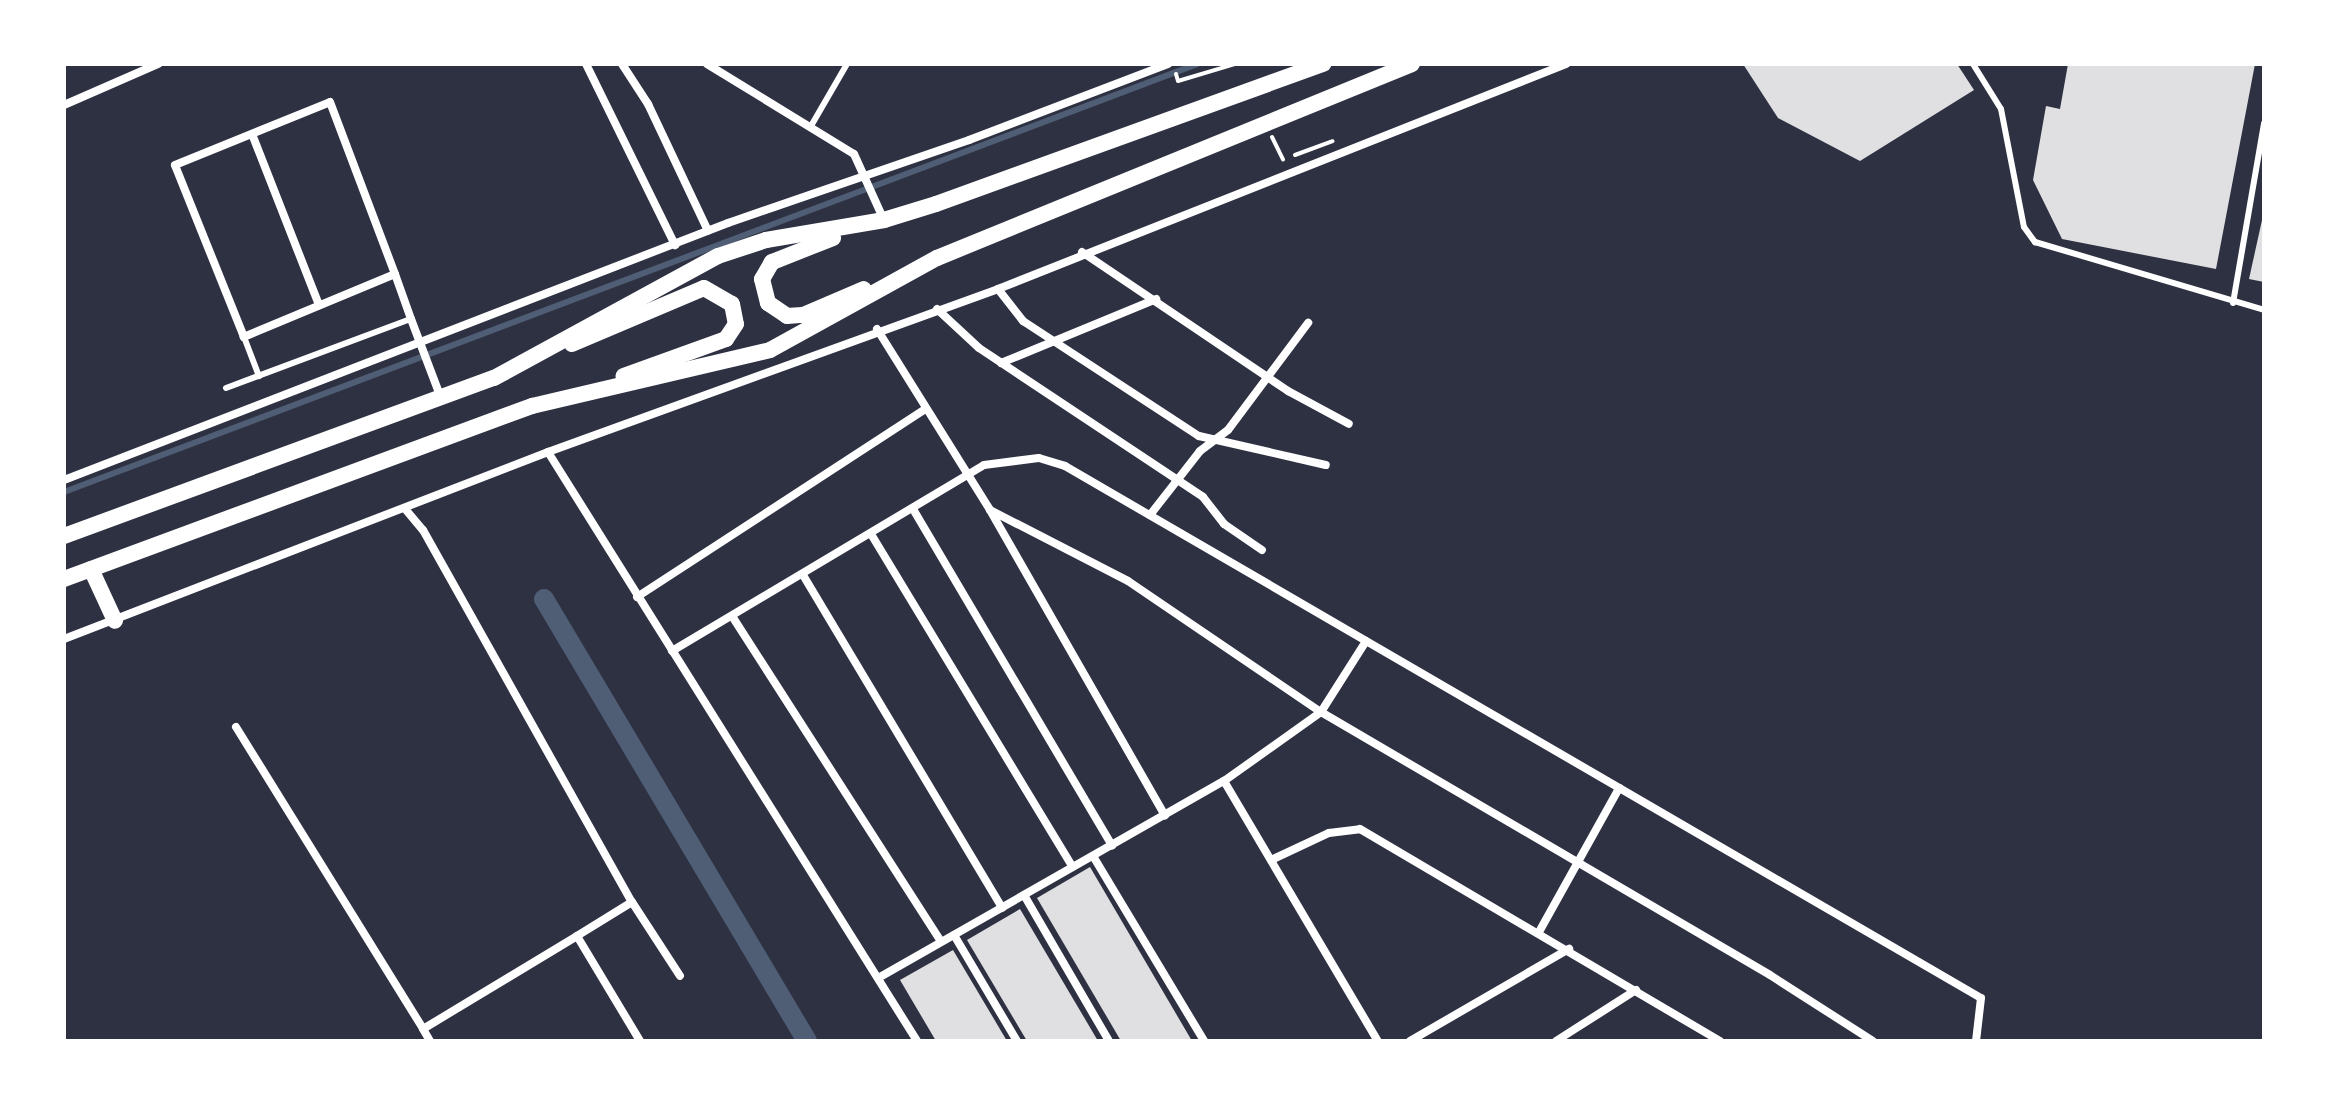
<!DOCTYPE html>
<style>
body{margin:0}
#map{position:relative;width:2328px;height:1105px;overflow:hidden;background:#2d3142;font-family:Arial,sans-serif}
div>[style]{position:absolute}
.stream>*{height:6px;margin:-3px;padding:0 3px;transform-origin:3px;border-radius:3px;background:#4f5d75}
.canal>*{height:20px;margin:-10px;padding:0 10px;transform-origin:10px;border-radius:10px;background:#4f5d75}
.building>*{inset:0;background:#e0e0e3}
.path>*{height:4px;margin:-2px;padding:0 2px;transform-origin:2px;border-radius:2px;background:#fff}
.service>*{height:6px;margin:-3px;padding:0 3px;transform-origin:3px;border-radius:3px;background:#fff}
.minor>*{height:8px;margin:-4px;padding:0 4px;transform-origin:4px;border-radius:4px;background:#fff}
.secondary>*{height:16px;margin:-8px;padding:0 8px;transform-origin:8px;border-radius:8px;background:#fff}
span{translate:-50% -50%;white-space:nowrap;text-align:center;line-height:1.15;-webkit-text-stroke:6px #fff;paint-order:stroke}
.frame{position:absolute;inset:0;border:66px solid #fff;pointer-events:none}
</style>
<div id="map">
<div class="stream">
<div style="left:64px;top:492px;width:1211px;rotate:-20.69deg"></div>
</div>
<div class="canal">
<div style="left:544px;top:599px;width:514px;rotate:59.25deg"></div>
</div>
<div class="building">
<div style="clip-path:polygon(1743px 64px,1957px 64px,1974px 90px,1860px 161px,1778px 118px)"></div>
<div style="clip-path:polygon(2068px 64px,2255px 64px,2216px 269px,2062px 239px,2033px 180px,2046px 106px,2060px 109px)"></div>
<div style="clip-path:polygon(2264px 211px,2264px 282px,2249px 279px)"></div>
<div style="clip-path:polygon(1090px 867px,1192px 1041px,1121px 1041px,1037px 898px)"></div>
<div style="clip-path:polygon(1020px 909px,1098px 1041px,1027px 1041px,967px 940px)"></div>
<div style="clip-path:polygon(953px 950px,1007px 1041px,936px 1041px,900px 980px)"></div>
</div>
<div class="path">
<div style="left:1176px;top:74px;width:7px;rotate:74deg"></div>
<div style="left:1178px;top:81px;width:59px;rotate:-16.6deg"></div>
<div style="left:1272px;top:137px;width:25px;rotate:64deg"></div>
<div style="left:1295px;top:155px;width:40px;rotate:-20.2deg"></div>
</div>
<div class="service">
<div style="left:1973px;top:64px;width:53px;rotate:58.1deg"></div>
<div style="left:2001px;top:109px;width:120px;rotate:79deg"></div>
<div style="left:2024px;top:227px;width:19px;rotate:54deg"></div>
<div style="left:2035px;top:242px;width:239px;rotate:16.5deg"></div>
<div style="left:811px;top:126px;width:72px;rotate:-59.9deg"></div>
<div style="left:2233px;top:303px;width:183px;rotate:-80.2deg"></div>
<div style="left:244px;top:337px;width:42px;rotate:69deg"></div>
<div style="left:226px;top:388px;width:197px;rotate:-20.5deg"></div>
</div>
<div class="minor">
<div style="left:586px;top:64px;width:202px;rotate:63.8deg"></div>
<div style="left:622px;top:64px;width:48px;rotate:57deg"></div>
<div style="left:648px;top:104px;width:140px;rotate:64.7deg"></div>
<div style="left:707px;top:64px;width:172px;rotate:31.5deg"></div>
<div style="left:854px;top:154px;width:72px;rotate:65.6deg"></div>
<div style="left:64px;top:105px;width:103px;rotate:-23.6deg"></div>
<div style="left:252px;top:134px;width:184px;rotate:68.6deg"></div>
<div style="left:1082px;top:252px;width:249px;rotate:34deg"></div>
<div style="left:1288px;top:391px;width:69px;rotate:28.4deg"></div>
<div style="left:395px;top:274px;width:164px;rotate:157.4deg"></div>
<div style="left:244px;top:337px;width:185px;rotate:-111.9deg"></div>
<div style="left:175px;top:165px;width:167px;rotate:-22.1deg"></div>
<div style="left:330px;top:102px;width:184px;rotate:69.3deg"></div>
<div style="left:395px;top:274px;width:48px;rotate:70.4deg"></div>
<div style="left:411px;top:319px;width:85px;rotate:69.2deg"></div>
<div style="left:998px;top:289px;width:41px;rotate:52deg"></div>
<div style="left:1023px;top:321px;width:210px;rotate:33.2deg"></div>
<div style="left:1199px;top:436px;width:130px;rotate:12.9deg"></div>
<div style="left:937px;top:309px;width:57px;rotate:42.9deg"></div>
<div style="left:979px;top:348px;width:269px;rotate:33.6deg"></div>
<div style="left:1203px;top:497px;width:34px;rotate:52deg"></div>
<div style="left:1224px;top:524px;width:46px;rotate:34.4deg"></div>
<div style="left:877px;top:329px;width:213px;rotate:58deg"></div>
<div style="left:990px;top:510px;width:352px;rotate:60.2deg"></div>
<div style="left:1001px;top:363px;width:168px;rotate:-22.4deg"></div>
<div style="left:548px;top:452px;width:695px;rotate:57.93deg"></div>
<div style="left:64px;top:480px;width:712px;rotate:-21.16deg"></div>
<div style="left:728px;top:223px;width:255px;rotate:-19deg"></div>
<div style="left:969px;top:140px;width:213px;rotate:-20.9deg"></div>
<div style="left:913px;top:509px;width:391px;rotate:59.4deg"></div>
<div style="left:406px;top:510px;width:26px;rotate:50deg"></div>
<div style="left:423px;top:530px;width:427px;rotate:60.7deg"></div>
<div style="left:632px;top:902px;width:65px;rotate:148.3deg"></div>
<div style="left:577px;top:936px;width:122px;rotate:59deg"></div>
<div style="left:990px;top:510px;width:155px;rotate:27.2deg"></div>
<div style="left:1128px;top:581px;width:233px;rotate:34.2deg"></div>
<div style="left:1321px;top:712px;width:520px;rotate:30.36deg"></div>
<div style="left:1770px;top:975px;width:122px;rotate:32.7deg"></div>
<div style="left:1150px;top:515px;width:81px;rotate:-52deg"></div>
<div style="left:1200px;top:451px;width:35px;rotate:-37deg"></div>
<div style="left:1228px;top:430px;width:134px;rotate:-53.2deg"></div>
<div style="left:871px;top:534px;width:389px;rotate:58.8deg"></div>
<div style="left:803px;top:575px;width:388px;rotate:59.1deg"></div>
<div style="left:637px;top:597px;width:344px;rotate:-33.1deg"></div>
<div style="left:732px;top:616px;width:387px;rotate:57.3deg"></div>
<div style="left:64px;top:639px;width:519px;rotate:-21.12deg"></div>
<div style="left:548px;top:452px;width:479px;rotate:-19.9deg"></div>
<div style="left:998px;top:289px;width:611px;rotate:-21.61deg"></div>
<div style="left:672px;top:651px;width:363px;rotate:-30.8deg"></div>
<div style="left:984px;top:465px;width:55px;rotate:-7.3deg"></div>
<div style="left:1039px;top:458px;width:27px;rotate:17deg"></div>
<div style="left:1065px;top:466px;width:1059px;rotate:30.15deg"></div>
<div style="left:1981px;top:998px;width:43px;rotate:96.6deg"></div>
<div style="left:236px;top:727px;width:355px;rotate:58.2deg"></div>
<div style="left:423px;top:1029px;width:180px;rotate:-31.1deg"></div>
<div style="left:1224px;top:781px;width:302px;rotate:59.4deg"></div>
<div style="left:1093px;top:856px;width:216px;rotate:59deg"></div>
<div style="left:1271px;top:860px;width:64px;rotate:-25deg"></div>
<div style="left:1329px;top:833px;width:31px;rotate:-7deg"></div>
<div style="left:1360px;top:829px;width:418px;rotate:30.5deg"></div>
<div style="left:1024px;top:895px;width:169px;rotate:59.8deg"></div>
<div style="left:632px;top:902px;width:88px;rotate:57deg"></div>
<div style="left:1539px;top:932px;width:165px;rotate:-60.9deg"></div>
<div style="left:954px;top:935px;width:123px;rotate:59.3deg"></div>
<div style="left:880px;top:977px;width:396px;rotate:-29.7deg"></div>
<div style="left:1224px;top:781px;width:119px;rotate:-35.4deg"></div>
<div style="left:1321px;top:712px;width:84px;rotate:-57.6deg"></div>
<div style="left:423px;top:1029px;width:14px;rotate:60deg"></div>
<div style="left:1410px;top:1041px;width:184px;rotate:-30.1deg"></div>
<div style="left:1556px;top:1041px;width:95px;rotate:-32.5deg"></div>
</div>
<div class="secondary">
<div style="left:833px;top:238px;width:66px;rotate:158.5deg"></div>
<div style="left:772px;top:262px;width:20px;rotate:120deg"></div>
<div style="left:762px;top:279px;width:25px;rotate:76deg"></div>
<div style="left:768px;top:303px;width:23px;rotate:34deg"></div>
<div style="left:787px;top:316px;width:16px;rotate:-4deg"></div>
<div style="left:803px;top:315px;width:66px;rotate:-23.1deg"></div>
<div style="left:572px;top:344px;width:143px;rotate:-23deg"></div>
<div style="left:704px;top:288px;width:32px;rotate:30deg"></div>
<div style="left:732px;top:304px;width:20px;rotate:79deg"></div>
<div style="left:736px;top:324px;width:18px;rotate:124deg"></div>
<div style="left:726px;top:339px;width:109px;rotate:160.1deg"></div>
<div style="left:64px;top:536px;width:458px;rotate:-20.2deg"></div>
<div style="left:494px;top:378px;width:255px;rotate:-28.6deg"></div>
<div style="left:718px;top:256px;width:51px;rotate:-18.4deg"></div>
<div style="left:766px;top:240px;width:120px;rotate:-9.6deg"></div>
<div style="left:884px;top:220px;width:54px;rotate:-17.1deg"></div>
<div style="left:936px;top:204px;width:412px;rotate:-19.9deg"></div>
<div style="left:91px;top:569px;width:57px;rotate:65.2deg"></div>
<div style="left:64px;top:579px;width:499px;rotate:-20.3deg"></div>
<div style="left:532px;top:406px;width:244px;rotate:-13.2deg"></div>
<div style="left:770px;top:350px;width:191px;rotate:-28.9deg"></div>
<div style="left:937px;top:258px;width:513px;rotate:-22.22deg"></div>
</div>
<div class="frame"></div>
</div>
